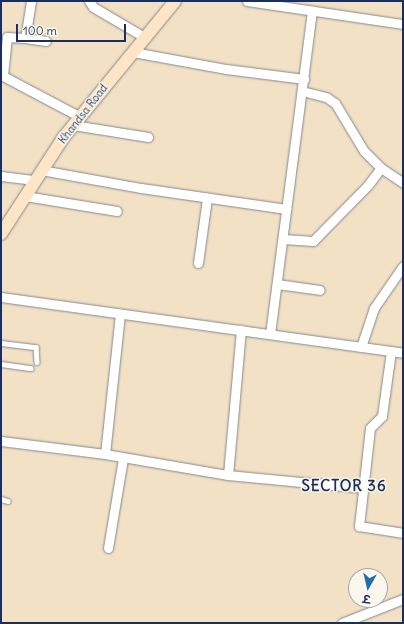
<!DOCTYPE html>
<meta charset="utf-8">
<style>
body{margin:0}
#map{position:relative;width:404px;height:624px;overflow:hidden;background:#f2e1c4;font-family:Delius,"Playpen Sans Deva",sans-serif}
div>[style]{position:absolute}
.roads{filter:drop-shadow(0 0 1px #868891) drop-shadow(0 0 1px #868891)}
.lane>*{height:4.5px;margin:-2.25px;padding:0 2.25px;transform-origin:2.25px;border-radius:2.25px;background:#fff}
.street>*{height:9px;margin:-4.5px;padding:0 4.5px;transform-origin:4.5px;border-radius:4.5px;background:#fff}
.secondary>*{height:12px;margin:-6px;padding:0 6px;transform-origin:6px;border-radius:6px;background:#fde5c5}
span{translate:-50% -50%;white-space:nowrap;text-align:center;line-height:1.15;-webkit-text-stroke:3px #fbf7ec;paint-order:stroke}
.street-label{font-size:11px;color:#1b2f5e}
.district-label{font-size:15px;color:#1b2f5e;font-weight:700;letter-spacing:1px}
.frame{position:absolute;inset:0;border:2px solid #1b2f5e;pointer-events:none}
.north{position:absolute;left:348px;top:568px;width:40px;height:40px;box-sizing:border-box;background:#fbf7ec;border:1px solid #a1a7b3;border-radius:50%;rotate:188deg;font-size:11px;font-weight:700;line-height:16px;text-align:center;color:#1b2f5e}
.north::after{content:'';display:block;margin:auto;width:14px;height:18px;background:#1f6fb2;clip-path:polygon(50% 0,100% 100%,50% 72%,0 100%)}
.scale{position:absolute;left:16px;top:24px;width:110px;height:18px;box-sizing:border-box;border:2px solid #1b2f5e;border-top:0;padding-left:5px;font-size:12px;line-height:14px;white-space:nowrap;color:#1b2f5e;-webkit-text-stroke:3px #fbf7ec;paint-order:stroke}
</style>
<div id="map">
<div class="roads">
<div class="lane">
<div style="left:1px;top:343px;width:35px;rotate:7deg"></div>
<div style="left:36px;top:347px;width:15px;rotate:86deg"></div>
<div style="left:1px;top:364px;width:30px;rotate:8deg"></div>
<div style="left:1px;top:499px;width:7px;rotate:16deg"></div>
</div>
<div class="street">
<div style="left:31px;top:1px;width:37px;rotate:99deg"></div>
<div style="left:25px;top:38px;width:18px;rotate:-177deg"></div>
<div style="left:7px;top:37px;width:39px;rotate:96deg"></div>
<div style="left:3px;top:76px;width:87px;rotate:28deg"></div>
<div style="left:89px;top:1px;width:7px;rotate:56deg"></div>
<div style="left:93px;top:7px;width:61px;rotate:30.3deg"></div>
<div style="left:247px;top:1px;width:158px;rotate:8.4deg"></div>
<div style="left:25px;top:38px;width:21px;rotate:8deg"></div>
<div style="left:133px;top:52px;width:95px;rotate:10.4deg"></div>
<div style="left:226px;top:69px;width:79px;rotate:7.3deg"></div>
<div style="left:302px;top:91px;width:25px;rotate:14deg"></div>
<div style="left:326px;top:97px;width:11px;rotate:34deg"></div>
<div style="left:335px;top:103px;width:56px;rotate:58.9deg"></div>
<div style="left:364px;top:151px;width:24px;rotate:45deg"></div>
<div style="left:381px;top:168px;width:27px;rotate:34deg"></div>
<div style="left:73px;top:125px;width:76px;rotate:9.1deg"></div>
<div style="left:41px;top:170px;width:102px;rotate:10.2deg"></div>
<div style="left:141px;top:188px;width:147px;rotate:8.2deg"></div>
<div style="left:1px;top:176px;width:34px;rotate:7deg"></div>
<div style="left:25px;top:196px;width:93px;rotate:9.3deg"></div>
<div style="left:283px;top:239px;width:30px;rotate:4deg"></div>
<div style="left:313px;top:241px;width:78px;rotate:-45.5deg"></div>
<div style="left:368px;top:185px;width:21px;rotate:-53deg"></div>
<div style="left:198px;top:263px;width:66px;rotate:-82.1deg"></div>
<div style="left:277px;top:284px;width:43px;rotate:7.9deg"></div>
<div style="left:1px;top:297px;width:406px;rotate:7.9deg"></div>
<div style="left:270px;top:334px;width:326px;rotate:-82.6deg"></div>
<div style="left:361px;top:347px;width:41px;rotate:-71.6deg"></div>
<div style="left:374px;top:308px;width:51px;rotate:-55.4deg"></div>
<div style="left:391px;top:351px;width:66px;rotate:97.9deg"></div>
<div style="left:382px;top:416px;width:17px;rotate:135deg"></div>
<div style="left:370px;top:428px;width:99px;rotate:96.4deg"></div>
<div style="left:359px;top:526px;width:45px;rotate:9deg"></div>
<div style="left:1px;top:441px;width:105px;rotate:7.1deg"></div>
<div style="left:105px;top:454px;width:125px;rotate:9.7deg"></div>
<div style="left:228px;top:475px;width:137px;rotate:5.5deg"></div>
<div style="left:105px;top:454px;width:141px;rotate:-83.9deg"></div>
<div style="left:228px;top:475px;width:146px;rotate:-84.9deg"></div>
<div style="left:108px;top:548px;width:91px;rotate:-80.5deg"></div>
<div style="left:342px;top:623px;width:66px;rotate:-21.5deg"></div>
</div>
<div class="secondary">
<div style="left:1px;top:234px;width:114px;rotate:-57.1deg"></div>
<div style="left:63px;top:138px;width:177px;rotate:-50.7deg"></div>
</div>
</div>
<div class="street-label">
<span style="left:83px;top:114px;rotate:-52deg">Khandsa Road</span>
</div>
<div class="district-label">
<span style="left:344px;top:486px">SECTOR 36</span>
</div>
<div class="frame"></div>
<div class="north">उ</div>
<div class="scale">100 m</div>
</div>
